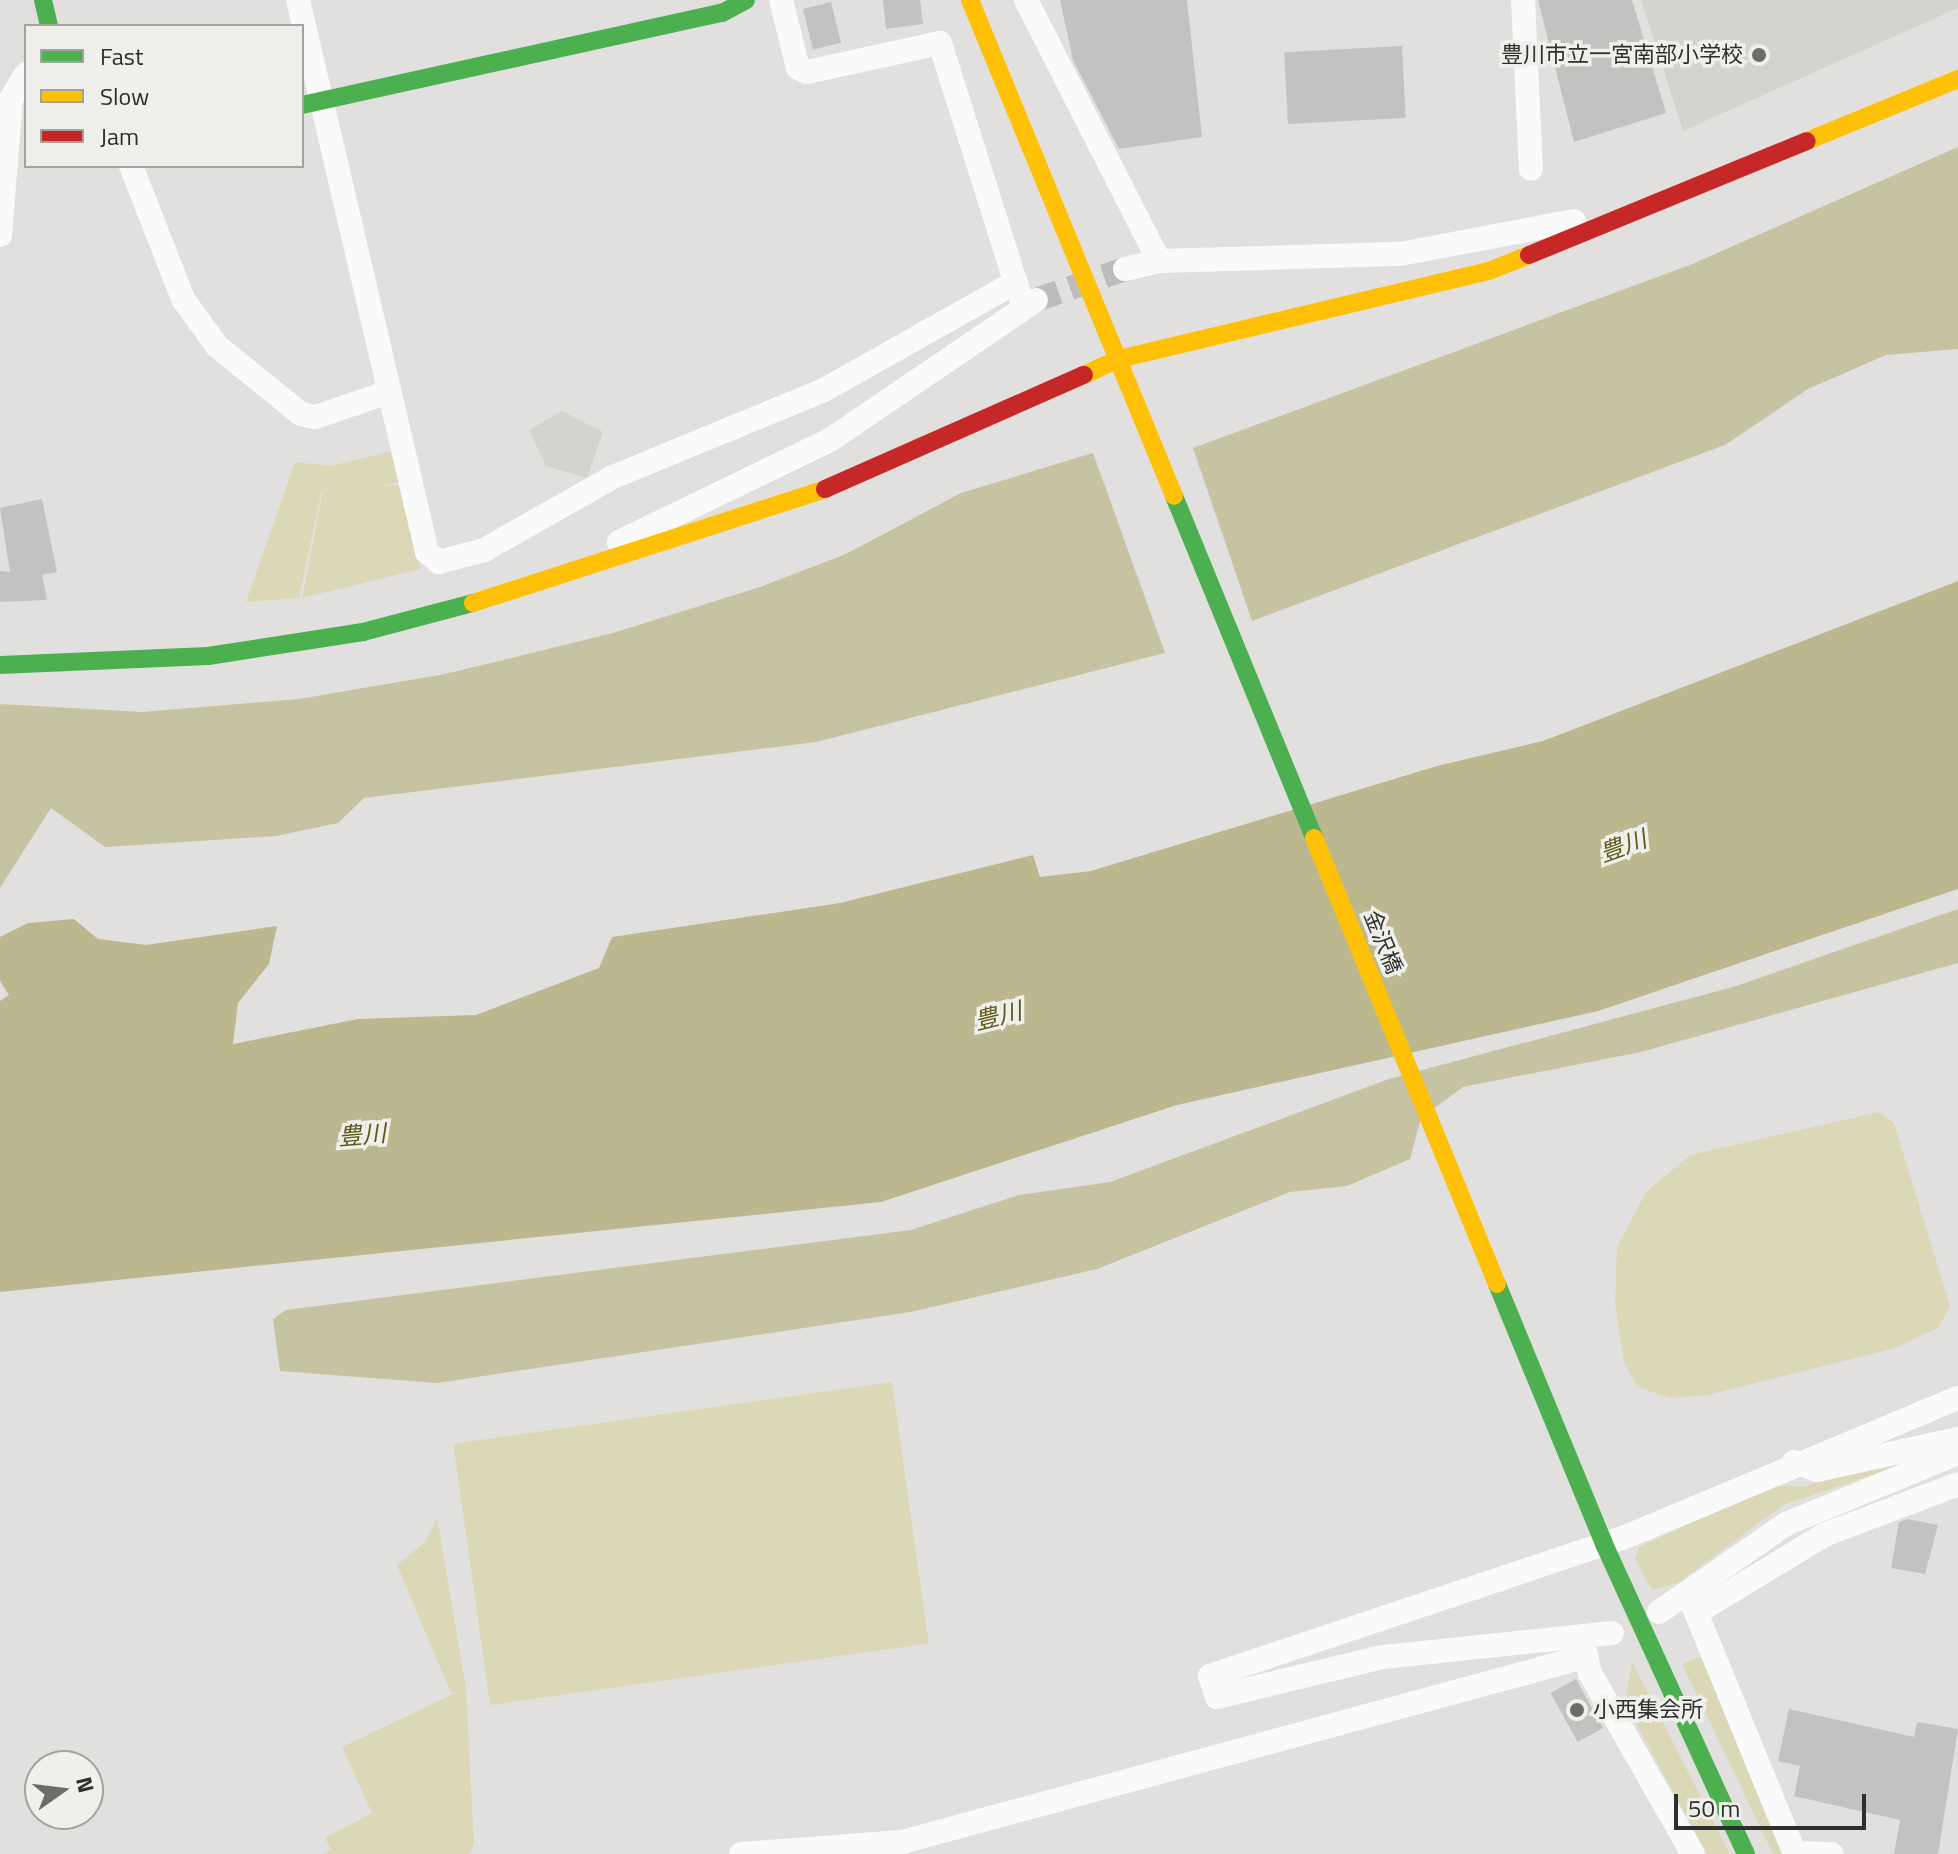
<!DOCTYPE html>
<meta charset="utf-8">
<style>
body{margin:0}
#map{position:relative;width:1958px;height:1854px;overflow:hidden;background:#e1e0de;font-family:"Titillium Web","Noto Sans JP",sans-serif}
div>[style]{position:absolute}
.built>*{inset:0;background:#d5d3cd}
.green>*{inset:0;background:#dbd8b8;transform-origin:0 0}
.forest>*{inset:0;background:#c6c3a3}
.water>*{inset:0;background:#bbb890}
.building>*{inset:0;background:#c3c2c1;transform-origin:0 0}
.street-tunnel>*{height:24px;margin-top:-12px;transform-origin:0;background:repeating-linear-gradient(90deg,#bdbcbb 0 24px,transparent 0 36px)}
.street>*{height:24px;margin:-12px;padding:0 12px;transform-origin:12px;border-radius:12px;background:#fafafa}
.fast>*{height:18px;margin:-9px;padding:0 9px;transform-origin:9px;border-radius:9px;background:#4caf50}
.slow>*{height:18px;margin:-9px;padding:0 9px;transform-origin:9px;border-radius:9px;background:#ffc107}
.jam>*{height:18px;margin:-9px;padding:0 9px;transform-origin:9px;border-radius:9px;background:#c62828}
.dots>*{width:22px;height:22px;translate:-50% -50%;box-sizing:border-box;border:4px solid #efefeb;border-radius:50%}
span{translate:-50% -50%;white-space:nowrap;text-align:center;line-height:1.15;-webkit-text-stroke:7px #efefeb;paint-order:stroke}
.poi-label{font-size:22px;color:#2e2e2d}
.right{translate:-100% -50%;text-align:right}
.left{translate:0 -50%;text-align:left}
.street-label{font-size:22px;color:#2e2e2d}
.water-label{font-size:24px;color:#5d5815;font-style:italic}
.legend{position:absolute;left:24px;top:24px;width:280px;height:144px;box-sizing:border-box;background:#efefeb;border:2px solid #a2a29f;margin:0;padding:10px 14px;list-style:none;font-size:24px;color:#2e2e2d}
.legend li{display:flex;align-items:center;gap:16px;height:40px}
.legend b{width:40px;border:2px solid #a2a29f}
.north{position:absolute;left:24px;top:1750px;width:80px;height:80px;box-sizing:border-box;background:#efefeb;border:2px solid #a2a29f;border-radius:50%;rotate:76deg;font-size:22px;font-weight:700;line-height:32px;text-align:center;color:#2e2e2d}
.north::after{content:'';display:block;margin:auto;width:28px;height:36px;background:#6d6c6b;clip-path:polygon(50% 0,100% 100%,50% 72%,0 100%)}
.scale{position:absolute;left:1674px;top:1794px;width:192px;height:36px;box-sizing:border-box;border:4px solid #2e2e2d;border-top:0;padding-left:10px;font-size:24px;line-height:28px;white-space:nowrap;color:#2e2e2d;-webkit-text-stroke:6px #efefeb;paint-order:stroke}
</style>
<div id="map">
<div class="built">
<div style="clip-path:polygon(1641px 0,1958px 0,1958px 8px,1683px 131px)"></div>
<div style="clip-path:polygon(562px 411px,603px 432px,587px 478px,546px 466px,529px 430px)"></div>
</div>
<div class="green">
<div style="clip-path:polygon(392px 451px,399px 482px,355px 492px,322px 489px,299px 598px,246px 602px,295px 462px,330px 466px)"></div>
<div style="clip-path:polygon(400px 485px,421px 569px,302px 598px,323px 490px)"></div>
<div style="clip-path:polygon(1879px 1112px,1894px 1123px,1950px 1306px,1938px 1328px,1895px 1348px,1707px 1395px,1670px 1398px,1637px 1387px,1624px 1362px,1615px 1304px,1617px 1247px,1646px 1192px,1690px 1155px)"></div>
<div style="left:892px;top:1382px;width:264px;height:443px;rotate:82deg"></div>
<div style="clip-path:polygon(1900px 1458px,1901px 1465px,1783px 1505px,1678px 1583px,1652px 1590px,1635px 1559px,1639px 1547px,1771px 1486px,1806px 1486px)"></div>
<div style="clip-path:polygon(437px 1518px,466px 1688px,474px 1844px,469px 1854px,322px 1854px,331px 1849px,325px 1838px,372px 1813px,342px 1747px,462px 1690px,451px 1693px,397px 1565px,425px 1542px)"></div>
<div style="clip-path:polygon(1702px 1656px,1787px 1854px,1773px 1854px,1682px 1664px)"></div>
<div style="clip-path:polygon(1632px 1662px,1730px 1854px,1707px 1854px,1625px 1703px)"></div>
</div>
<div class="forest">
<div style="clip-path:polygon(1958px 147px,1958px 349px,1886px 355px,1808px 389px,1725px 445px,1252px 621px,1193px 448px,1690px 265px)"></div>
<div style="clip-path:polygon(1093px 453px,1165px 653px,816px 742px,364px 798px,338px 823px,276px 836px,105px 847px,51px 808px,0 888px,0 704px,142px 712px,299px 699px,445px 674px,613px 633px,760px 587px,846px 554px,961px 493px)"></div>
<div style="clip-path:polygon(1958px 909px,1958px 963px,1641px 1052px,1463px 1087px,1421px 1118px,1410px 1159px,1347px 1186px,1290px 1192px,1097px 1269px,910px 1312px,437px 1383px,280px 1371px,273px 1319px,286px 1310px,911px 1230px,1019px 1195px,1110px 1182px,1389px 1079px,1733px 987px)"></div>
</div>
<div class="water">
<div style="clip-path:polygon(1958px 581px,1958px 889px,1598px 1011px,1177px 1105px,881px 1202px,0 1292px,0 1001px,9px 995px,0 981px,0 937px,28px 923px,74px 919px,98px 939px,146px 945px,277px 926px,269px 964px,238px 1003px,233px 1044px,358px 1019px,476px 1015px,599px 968px,612px 937px,840px 903px,1033px 855px,1040px 877px,1091px 871px,1437px 766px,1543px 741px)"></div>
</div>
<div class="building">
<div style="clip-path:polygon(883px 0,920px 0,923px 24px,886px 29px)"></div>
<div style="clip-path:polygon(1060px 0,1187px 0,1202px 137px,1119px 149px,1073px 60px)"></div>
<div style="clip-path:polygon(1538px 0,1632px 0,1666px 113px,1574px 142px)"></div>
<div style="left:831px;top:2px;width:42px;height:29px;rotate:76deg"></div>
<div style="left:1402px;top:46px;width:72px;height:118px;rotate:87deg"></div>
<div style="clip-path:polygon(42px 499px,57px 572px,42px 575px,47px 600px,0 602px,0 571px,10px 572px,0 508px)"></div>
<div style="clip-path:polygon(1908px 1519px,1938px 1525px,1925px 1574px,1891px 1568px,1899px 1522px)"></div>
<div style="left:1576px;top:1679px;width:56px;height:29px;rotate:61deg"></div>
<div style="clip-path:polygon(1789px 1709px,1914px 1737px,1917px 1722px,1958px 1729px,1938px 1854px,1894px 1854px,1900px 1820px,1794px 1796px,1800px 1766px,1778px 1761px)"></div>
</div>
<div class="street-tunnel">
<div style="left:1036px;top:300px;width:94px;rotate:-19.2deg"></div>
</div>
<div class="street">
<div style="left:298px;top:0;width:567px;rotate:76.85deg"></div>
<div style="left:427px;top:552px;width:16px;rotate:40deg"></div>
<div style="left:439px;top:562px;width:47px;rotate:-14.9deg"></div>
<div style="left:484px;top:550px;width:148px;rotate:-29.5deg"></div>
<div style="left:613px;top:477px;width:228px;rotate:-22.4deg"></div>
<div style="left:824px;top:390px;width:220px;rotate:-29.4deg"></div>
<div style="left:781px;top:0;width:70px;rotate:76deg"></div>
<div style="left:798px;top:68px;width:10px;rotate:24deg"></div>
<div style="left:807px;top:72px;width:136px;rotate:-12.3deg"></div>
<div style="left:940px;top:43px;width:265px;rotate:72.5deg"></div>
<div style="left:1026px;top:0;width:293px;rotate:63deg"></div>
<div style="left:1523px;top:0;width:169px;rotate:87.3deg"></div>
<div style="left:131px;top:166px;width:143px;rotate:68.6deg"></div>
<div style="left:183px;top:299px;width:58px;rotate:54.1deg"></div>
<div style="left:217px;top:346px;width:108px;rotate:39deg"></div>
<div style="left:301px;top:414px;width:14px;rotate:12deg"></div>
<div style="left:315px;top:417px;width:78px;rotate:-18.7deg"></div>
<div style="left:0;top:235px;width:136px;rotate:-85.4deg"></div>
<div style="left:11px;top:99px;width:29px;rotate:-59deg"></div>
<div style="left:1125px;top:269px;width:35px;rotate:-13deg"></div>
<div style="left:1159px;top:261px;width:241px;rotate:-1.7deg"></div>
<div style="left:1400px;top:254px;width:177px;rotate:-10.7deg"></div>
<div style="left:619px;top:542px;width:234px;rotate:-25.8deg"></div>
<div style="left:830px;top:440px;width:249px;rotate:-34.2deg"></div>
<div style="left:1794px;top:1462px;width:24px;rotate:19deg"></div>
<div style="left:1817px;top:1470px;width:144px;rotate:-12.4deg"></div>
<div style="left:1690px;top:1598px;width:277px;rotate:67.7deg"></div>
<div style="left:1699px;top:1611px;width:146px;rotate:-31.3deg"></div>
<div style="left:1824px;top:1535px;width:143px;rotate:-20.8deg"></div>
<div style="left:1659px;top:1612px;width:155px;rotate:-34.7deg"></div>
<div style="left:1786px;top:1524px;width:186px;rotate:-22.4deg"></div>
<div style="left:1612px;top:1633px;width:231px;rotate:174deg"></div>
<div style="left:1382px;top:1657px;width:170px;rotate:166.4deg"></div>
<div style="left:1217px;top:1697px;width:22px;rotate:-108deg"></div>
<div style="left:1210px;top:1676px;width:435px;rotate:-18.5deg"></div>
<div style="left:1623px;top:1538px;width:363px;rotate:-22.7deg"></div>
<div style="left:1583px;top:1641px;width:33px;rotate:78deg"></div>
<div style="left:1590px;top:1673px;width:208px;rotate:60.4deg"></div>
<div style="left:1795px;top:1853px;width:37px;rotate:2deg"></div>
<div style="left:741px;top:1854px;width:161px;rotate:-4.3deg"></div>
<div style="left:902px;top:1842px;width:707px;rotate:-15.18deg"></div>
</div>
<div class="fast">
<div style="left:43px;top:0;width:27px;rotate:77deg"></div>
<div style="left:302px;top:105px;width:430px;rotate:-12.4deg"></div>
<div style="left:722px;top:13px;width:27px;rotate:-28deg"></div>
<div style="left:1174px;top:496px;width:370px;rotate:67.7deg"></div>
<div style="left:0;top:665px;width:208px;rotate:-2.5deg"></div>
<div style="left:208px;top:656px;width:157px;rotate:-8.8deg"></div>
<div style="left:363px;top:632px;width:114px;rotate:-14.8deg"></div>
<div style="left:1497px;top:1284px;width:281px;rotate:67.6deg"></div>
<div style="left:1604px;top:1544px;width:341px;rotate:65.4deg"></div>
</div>
<div class="slow">
<div style="left:970px;top:0;width:536px;rotate:67.64deg"></div>
<div style="left:1807px;top:141px;width:163px;rotate:-22.3deg"></div>
<div style="left:1084px;top:375px;width:38px;rotate:-25deg"></div>
<div style="left:1119px;top:359px;width:380px;rotate:-13.4deg"></div>
<div style="left:1489px;top:271px;width:43px;rotate:-21.8deg"></div>
<div style="left:473px;top:603px;width:370px;rotate:-17.9deg"></div>
<div style="left:1314px;top:838px;width:482px;rotate:67.7deg"></div>
</div>
<div class="jam">
<div style="left:1529px;top:255px;width:300px;rotate:-22.3deg"></div>
<div style="left:825px;top:489px;width:283px;rotate:-23.8deg"></div>
</div>
<div class="dots">
<div style="left:1759px;top:55px;background:#6d6c6b"></div>
<div style="left:1577px;top:1710px;background:#6d6c6b"></div>
</div>
<div class="poi-label">
<span class="right" style="left:1743px;top:55px">豊川市立一宮南部小学校</span>
<span class="left" style="left:1593px;top:1710px">小西集会所</span>
</div>
<div class="street-label">
<span style="left:1383px;top:942px;rotate:68deg">金沢橋</span>
</div>
<div class="water-label">
<span style="left:1623px;top:846px;rotate:-20deg">豊川</span>
<span style="left:998px;top:1016px;rotate:-14deg">豊川</span>
<span style="left:362px;top:1135px;rotate:-5deg">豊川</span>
</div>
<ul class="legend">
<li><b style="height:10px;background:#4caf50"></b>Fast</li>
<li><b style="height:10px;background:#ffc107"></b>Slow</li>
<li><b style="height:10px;background:#c62828"></b>Jam</li>
</ul>
<div class="north">N</div>
<div class="scale">50 m</div>
</div>
